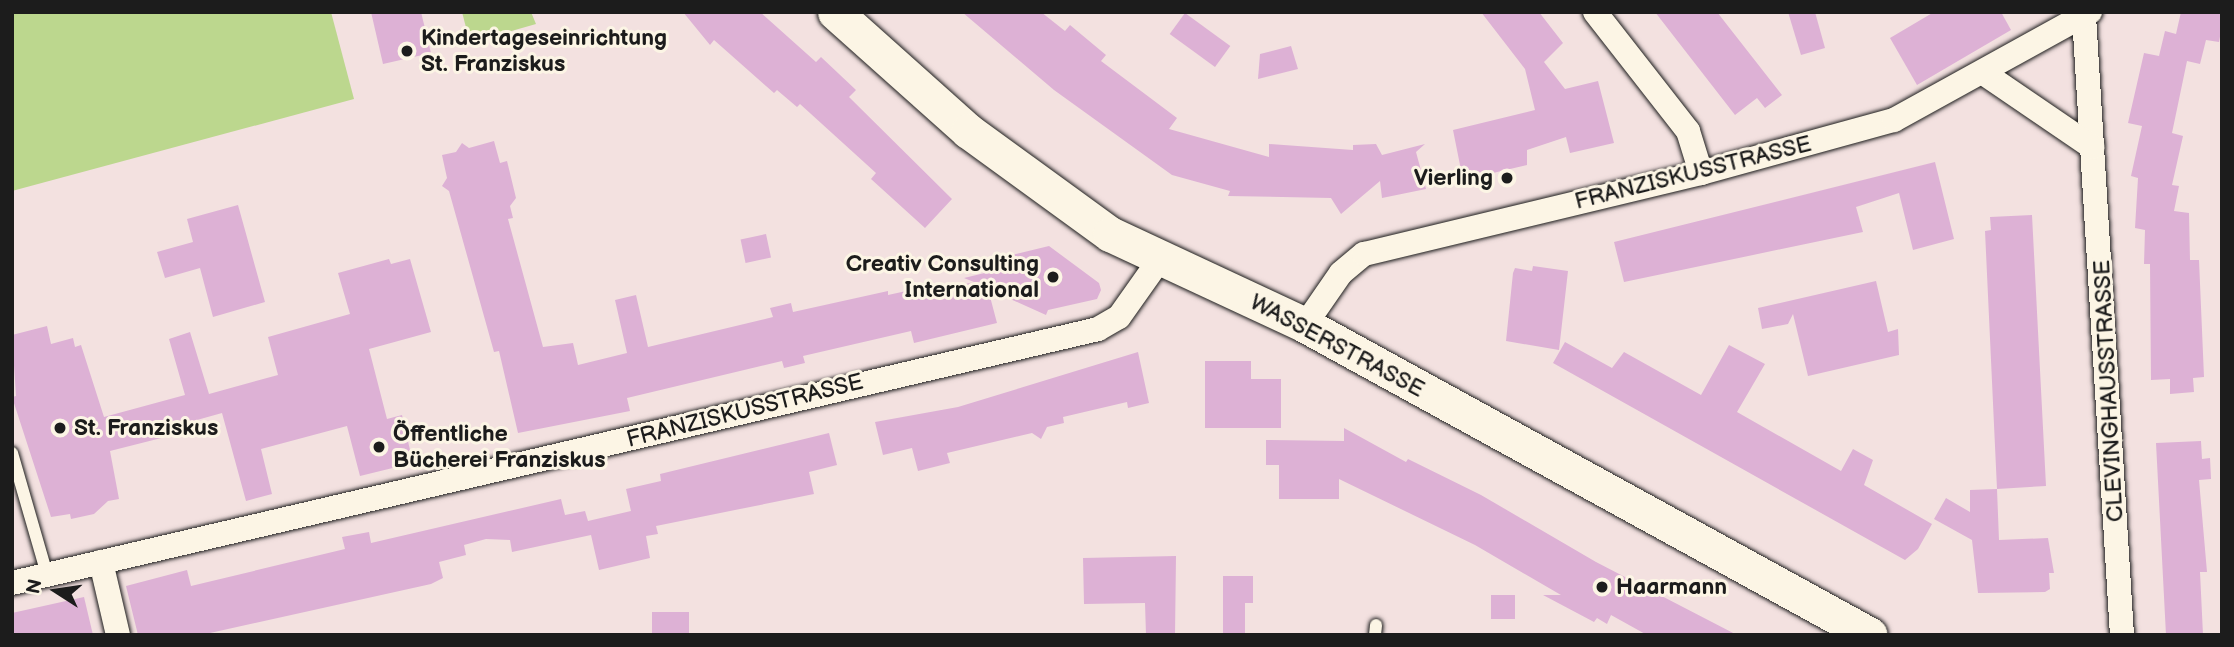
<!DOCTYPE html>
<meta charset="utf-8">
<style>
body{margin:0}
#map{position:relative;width:2234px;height:647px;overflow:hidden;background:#f3e1e0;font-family:"Balsamiq Sans",sans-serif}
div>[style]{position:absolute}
.green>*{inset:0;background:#bcd78e}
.building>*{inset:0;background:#ddb1d5;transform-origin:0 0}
.roads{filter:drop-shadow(0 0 2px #1c1c1c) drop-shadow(0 0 2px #1c1c1c)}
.lane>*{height:12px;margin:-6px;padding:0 6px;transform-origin:6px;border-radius:6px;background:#fcf5e5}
.street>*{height:24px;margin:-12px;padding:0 12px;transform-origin:12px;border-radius:12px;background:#fcf5e5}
.secondary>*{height:35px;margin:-17.5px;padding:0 17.5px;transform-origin:17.5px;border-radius:17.5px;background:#fcf5e5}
.dots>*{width:19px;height:19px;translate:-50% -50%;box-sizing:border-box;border:4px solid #fcf5e5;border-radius:50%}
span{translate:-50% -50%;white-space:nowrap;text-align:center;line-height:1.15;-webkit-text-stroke:6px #fcf5e5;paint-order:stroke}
.poi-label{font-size:23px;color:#1c1c1c;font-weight:700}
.left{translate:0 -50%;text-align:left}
.right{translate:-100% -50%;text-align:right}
.street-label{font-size:23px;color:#1c1c1c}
.frame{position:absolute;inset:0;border:14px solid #1c1c1c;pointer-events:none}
.north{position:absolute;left:21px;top:556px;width:70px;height:70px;-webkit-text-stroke:5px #fcf5e5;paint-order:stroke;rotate:282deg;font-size:19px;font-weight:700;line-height:28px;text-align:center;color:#1c1c1c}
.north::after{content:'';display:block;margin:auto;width:24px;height:32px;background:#1c1c1c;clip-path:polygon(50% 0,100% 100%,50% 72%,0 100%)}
</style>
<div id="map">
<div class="green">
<div style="clip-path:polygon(12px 12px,331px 12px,354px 99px,12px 191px)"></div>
<div style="clip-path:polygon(462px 12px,531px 12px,536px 24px,470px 43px)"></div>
</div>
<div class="building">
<div style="clip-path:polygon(371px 12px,421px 12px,431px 53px,383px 64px)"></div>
<div style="clip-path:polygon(683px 12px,760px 12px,816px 62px,821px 57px,856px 90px,849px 97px,952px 199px,925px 228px,871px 179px,876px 173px,800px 104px,797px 107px,777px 90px,774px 93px,714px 40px,710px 45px)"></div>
<div style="clip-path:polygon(962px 12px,1041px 12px,1065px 31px,1070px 25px,1106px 55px,1101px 61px,1177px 118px,1169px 129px,1269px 157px,1269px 144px,1353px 150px,1353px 145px,1376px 144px,1382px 155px,1425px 144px,1416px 152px,1426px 189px,1382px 198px,1380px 181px,1341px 214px,1331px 198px,1228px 196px,1230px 191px,1172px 175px,1054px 90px)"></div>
<div style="clip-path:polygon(1481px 12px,1539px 12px,1563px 43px,1544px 62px,1565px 89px,1598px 81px,1614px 143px,1570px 153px,1566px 137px,1527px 150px,1527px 165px,1463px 180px,1453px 130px,1535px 110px,1525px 69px)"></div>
<div style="clip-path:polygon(1655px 12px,1717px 12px,1782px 95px,1765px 108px,1757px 98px,1735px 115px)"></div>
<div style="clip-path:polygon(1788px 12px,1815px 12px,1825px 48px,1801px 55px)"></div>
<div style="clip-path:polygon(1934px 12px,2001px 12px,2011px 30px,1917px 85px,1890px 38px)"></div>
<div style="clip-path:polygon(2181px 12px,2222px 12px,2222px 26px,2219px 42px,2206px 40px,2200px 64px,2187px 61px,2172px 133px,2183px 136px,2172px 185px,2179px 186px,2174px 211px,2189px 213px,2190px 260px,2199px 260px,2204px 377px,2193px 378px,2194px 392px,2170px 394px,2170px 379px,2151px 380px,2150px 264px,2144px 264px,2145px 230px,2135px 228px,2138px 178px,2131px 176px,2142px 126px,2128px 123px,2144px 53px,2159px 56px,2165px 31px,2176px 34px)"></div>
<div style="left:1185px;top:13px;width:56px;height:26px;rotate:36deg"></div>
<div style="clip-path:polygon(1291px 46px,1298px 69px,1258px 79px,1260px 54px)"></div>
<div style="clip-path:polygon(494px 141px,500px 163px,507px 161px,516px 198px,510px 206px,513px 218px,508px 219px,543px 347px,573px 343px,578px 365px,627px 353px,615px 300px,636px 295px,648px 347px,773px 317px,770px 308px,791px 303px,793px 312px,888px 291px,888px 295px,920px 288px,922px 294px,974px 282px,964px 278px,1001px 269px,999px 258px,1049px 246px,1099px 283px,1101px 290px,1097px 299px,1048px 310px,1046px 315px,988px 289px,997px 323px,914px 343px,911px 331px,803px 356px,805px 363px,784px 368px,782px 361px,627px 398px,630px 411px,518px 433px,499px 351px,494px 352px,449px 191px,442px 186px,447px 178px,442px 155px,456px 152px,462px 143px,469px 148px)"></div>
<div style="clip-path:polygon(1935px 162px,1954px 239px,1913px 250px,1899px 193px,1856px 207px,1863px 232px,1624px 282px,1614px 242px)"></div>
<div style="clip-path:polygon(238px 205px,265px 302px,213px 317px,200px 268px,165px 278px,157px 252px,193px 242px,187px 219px)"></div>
<div style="clip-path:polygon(2032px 215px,2046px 486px,1997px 489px,1985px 231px,1991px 230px,1990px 217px)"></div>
<div style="left:766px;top:234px;width:24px;height:26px;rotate:78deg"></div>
<div style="clip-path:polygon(389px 259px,391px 264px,410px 259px,431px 332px,369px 349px,387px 419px,402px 415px,413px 463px,360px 476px,347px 426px,261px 449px,272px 494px,246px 501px,222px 413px,179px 425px,181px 433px,110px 451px,119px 499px,108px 501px,94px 514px,71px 519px,70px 514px,51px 517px,12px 397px,16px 396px,12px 335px,47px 326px,51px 344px,73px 338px,75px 347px,81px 345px,104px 417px,185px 395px,169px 339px,190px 332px,209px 394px,278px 375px,268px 337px,350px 314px,338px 273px)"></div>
<div style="clip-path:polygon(1533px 266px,1568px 271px,1559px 350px,1506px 341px,1513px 273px,1515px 268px,1532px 271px)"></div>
<div style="clip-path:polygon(1876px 281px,1888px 332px,1898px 329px,1899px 355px,1808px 376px,1793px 314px,1788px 324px,1762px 329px,1758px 308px)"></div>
<div style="clip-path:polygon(1565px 342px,1612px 368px,1624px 352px,1701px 395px,1729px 345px,1765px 364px,1737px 412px,1841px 471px,1853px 449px,1873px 460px,1864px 485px,1932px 524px,1918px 549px,1905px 560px,1553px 363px)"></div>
<div style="clip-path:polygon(1138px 352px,1149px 403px,1128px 408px,1127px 402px,1063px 417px,1064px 423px,1047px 427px,1041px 439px,1032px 433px,947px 453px,950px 463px,918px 471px,912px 448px,883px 455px,875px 422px,958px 407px)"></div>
<div style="clip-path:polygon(1205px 361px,1251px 361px,1251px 379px,1281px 379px,1281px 428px,1205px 428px)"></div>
<div style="clip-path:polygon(1344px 428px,1406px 462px,1408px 459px,1481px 495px,1596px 562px,1737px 635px,1647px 635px,1611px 615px,1607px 624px,1597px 618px,1594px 622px,1543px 595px,1561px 595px,1475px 545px,1339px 479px,1339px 499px,1279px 499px,1279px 465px,1266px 465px,1266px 440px,1344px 441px)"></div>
<div style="clip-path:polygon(829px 433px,837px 465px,809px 472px,814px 494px,656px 526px,658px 534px,646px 536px,650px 558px,599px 570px,591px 535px,512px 552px,510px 540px,486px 539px,464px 545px,466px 555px,439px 562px,443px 578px,431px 584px,201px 635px,138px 635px,126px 586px,187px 570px,191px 586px,345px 549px,342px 537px,369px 532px,371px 543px,561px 499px,565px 515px,585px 511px,588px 521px,631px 511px,626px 489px,661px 481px,660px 474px)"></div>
<div style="clip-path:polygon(2201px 441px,2202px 459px,2210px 458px,2211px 479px,2199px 480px,2207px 572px,2200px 572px,2203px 635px,2166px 635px,2156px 443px)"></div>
<div style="clip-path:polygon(1997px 489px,1999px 540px,2048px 538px,2054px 573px,2049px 573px,2050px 589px,2045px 592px,1978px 593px,1972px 540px,1934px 519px,1946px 498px,1970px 512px,1970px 490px)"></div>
<div style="clip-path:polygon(1176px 556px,1175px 635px,1146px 635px,1145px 603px,1084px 604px,1083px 558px)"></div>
<div style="clip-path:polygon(1223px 576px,1253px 576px,1253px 603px,1245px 603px,1245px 635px,1223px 635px)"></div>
<div style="left:1491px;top:595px;width:24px;height:24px"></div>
<div style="clip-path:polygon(84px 597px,93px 635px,12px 635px,12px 613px)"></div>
<div style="left:689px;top:612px;width:23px;height:37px;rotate:90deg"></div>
</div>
<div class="roads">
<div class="lane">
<div style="left:12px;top:453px;width:126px;rotate:73.9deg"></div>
<div style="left:1375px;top:635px;width:10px;rotate:-84deg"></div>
</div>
<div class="street">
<div style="left:1595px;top:12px;width:151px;rotate:52deg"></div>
<div style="left:1688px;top:131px;width:44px;rotate:72.8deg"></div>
<div style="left:2084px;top:16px;width:620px;rotate:86.49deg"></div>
<div style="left:1985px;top:74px;width:130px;rotate:34.3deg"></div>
<div style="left:1305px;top:325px;width:63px;rotate:-55.3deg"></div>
<div style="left:1341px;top:273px;width:30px;rotate:-40deg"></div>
<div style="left:1364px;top:254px;width:347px;rotate:-13.5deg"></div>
<div style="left:1701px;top:173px;width:200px;rotate:-15.4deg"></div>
<div style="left:1894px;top:120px;width:224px;rotate:-28.9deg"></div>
<div style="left:101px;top:562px;width:75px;rotate:76.9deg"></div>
<div style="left:12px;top:583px;width:1115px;rotate:-13.16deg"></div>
<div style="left:1098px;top:329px;width:24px;rotate:-30deg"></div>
<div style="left:1119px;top:317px;width:71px;rotate:-54.7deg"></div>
</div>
<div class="secondary">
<div style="left:835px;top:12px;width:178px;rotate:41.8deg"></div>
<div style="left:968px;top:131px;width:175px;rotate:36deg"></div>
<div style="left:1110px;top:234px;width:215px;rotate:25deg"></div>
<div style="left:1305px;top:325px;width:644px;rotate:28.75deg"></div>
</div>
</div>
<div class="dots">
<div style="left:407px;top:51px;background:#1c1c1c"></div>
<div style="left:1507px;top:178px;background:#1c1c1c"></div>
<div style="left:1053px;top:277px;background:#1c1c1c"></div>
<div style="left:60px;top:428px;background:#1c1c1c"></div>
<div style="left:379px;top:447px;background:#1c1c1c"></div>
<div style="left:1602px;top:587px;background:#1c1c1c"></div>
</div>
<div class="poi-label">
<span class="left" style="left:421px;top:51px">Kindertageseinrichtung<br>St. Franziskus</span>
<span class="right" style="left:1493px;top:178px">Vierling</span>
<span class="right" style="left:1039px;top:277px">Creativ Consulting<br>International</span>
<span class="left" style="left:74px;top:428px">St. Franziskus</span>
<span class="left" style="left:393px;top:447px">Öffentliche<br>Bücherei Franziskus</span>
<span class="left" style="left:1616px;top:587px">Haarmann</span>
</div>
<div class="street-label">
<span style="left:1693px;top:173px;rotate:-14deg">FRANZISKUSSTRASSE</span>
<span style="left:1337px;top:346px;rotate:28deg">WASSERSTRASSE</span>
<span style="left:2109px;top:391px;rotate:-93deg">CLEVINGHAUSSTRASSE</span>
<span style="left:745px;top:411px;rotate:-14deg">FRANZISKUSSTRASSE</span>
</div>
<div class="frame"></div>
<div class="north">N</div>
</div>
